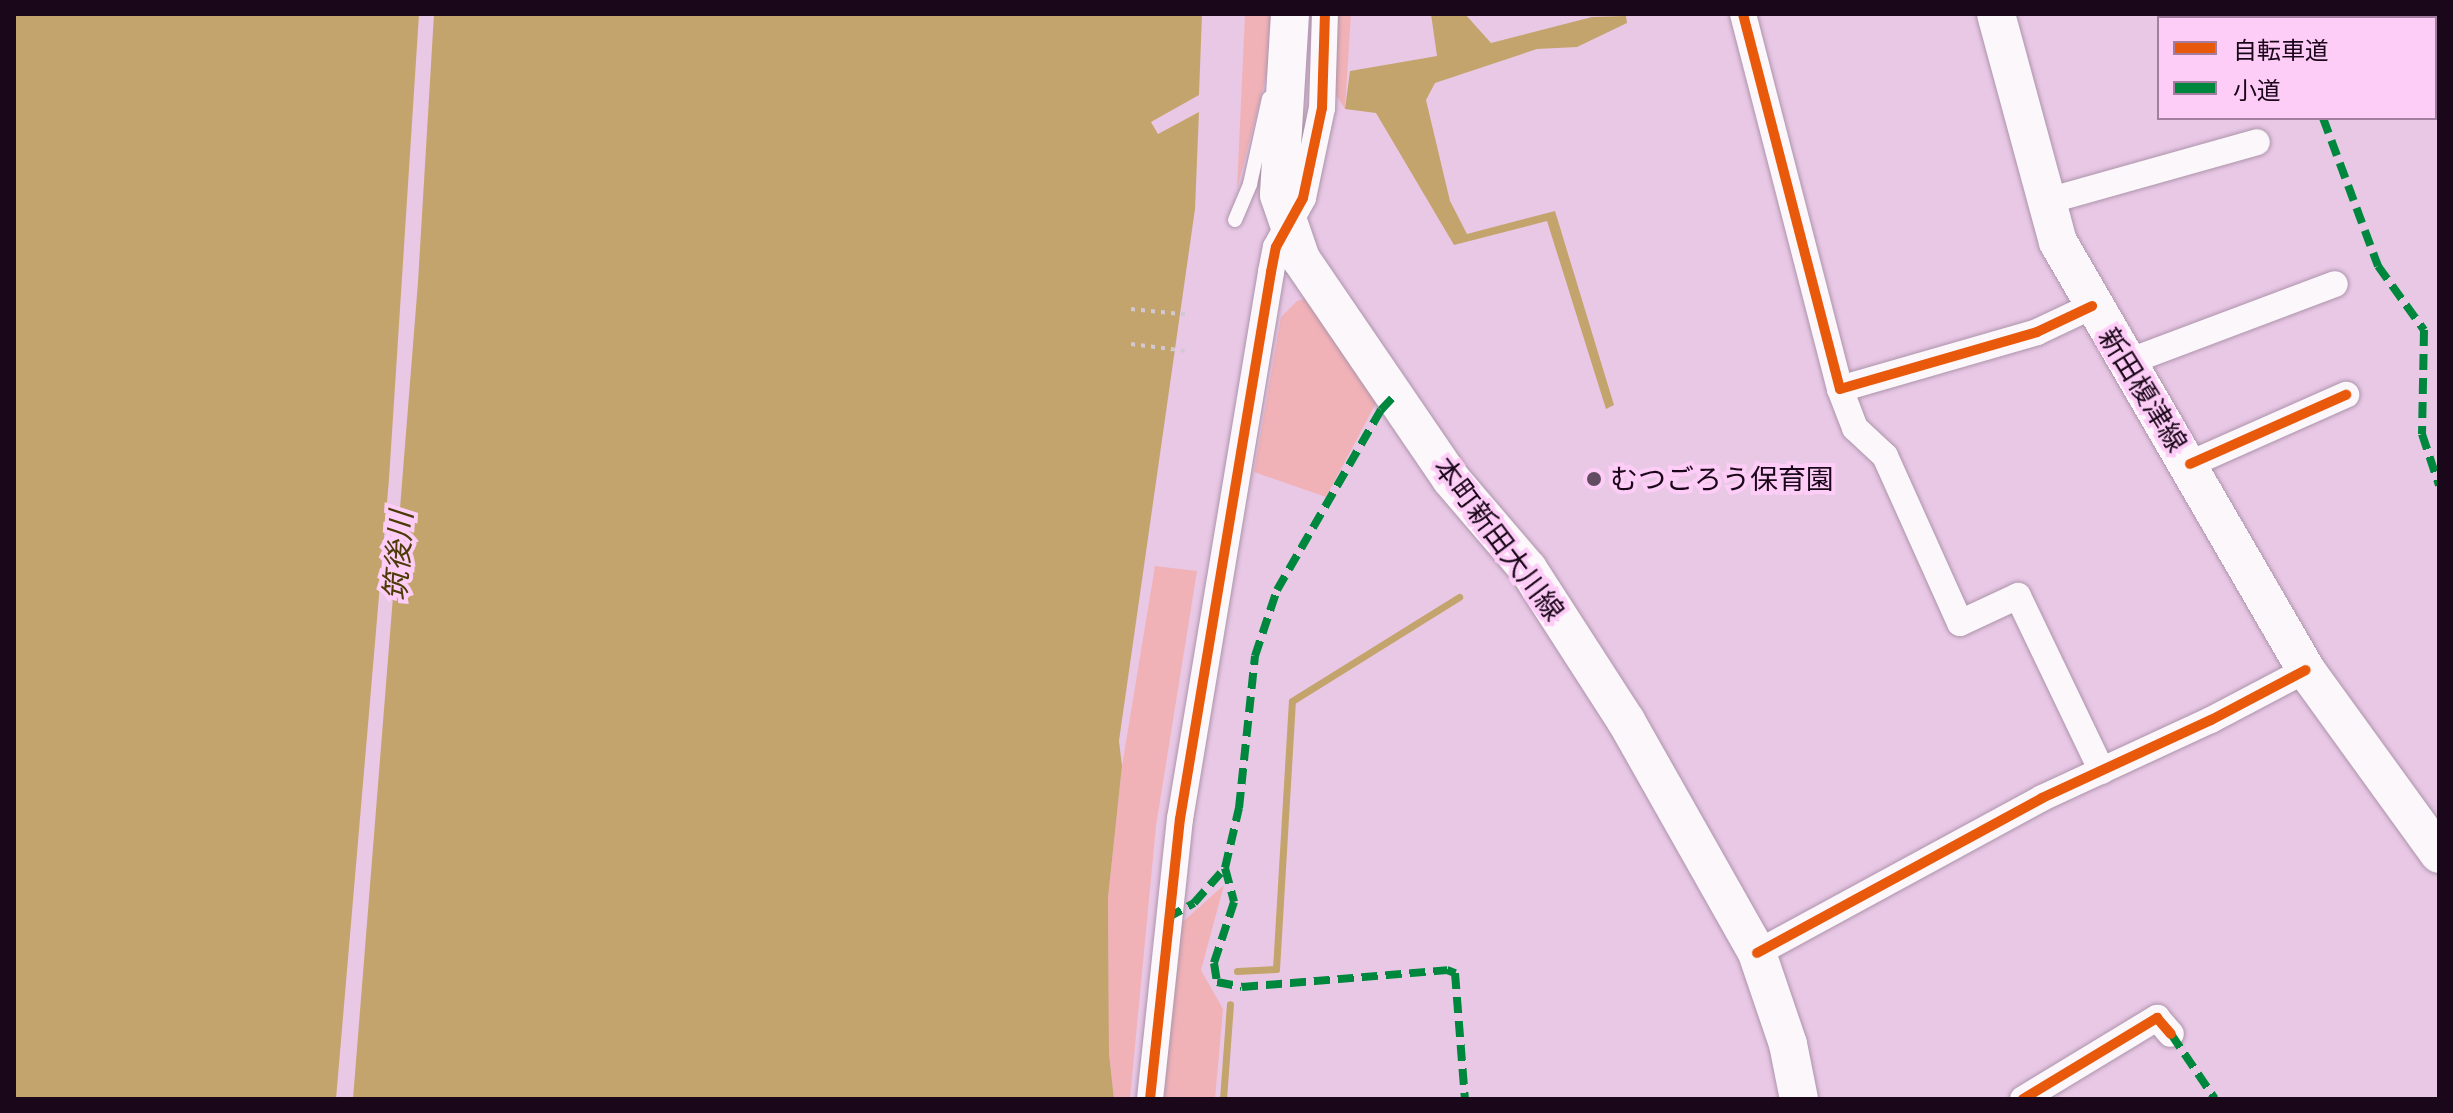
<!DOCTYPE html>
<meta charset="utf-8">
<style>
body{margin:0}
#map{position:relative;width:2453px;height:1113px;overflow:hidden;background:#e9c8e6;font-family:Quicksand,"Noto Sans JP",sans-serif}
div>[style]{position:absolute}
.green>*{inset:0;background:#f1b2b7}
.water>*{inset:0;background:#c4a46d}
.pier>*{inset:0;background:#e9c8e6}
.stream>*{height:7px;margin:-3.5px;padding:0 3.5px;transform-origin:3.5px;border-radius:3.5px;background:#c4a46d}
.path>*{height:4px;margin-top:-2px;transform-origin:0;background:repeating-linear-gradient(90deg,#d2c8d1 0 4px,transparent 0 10px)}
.roads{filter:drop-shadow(0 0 2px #ac94aa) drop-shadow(0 0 2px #ac94aa)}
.lane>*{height:14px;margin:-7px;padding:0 7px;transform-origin:7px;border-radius:7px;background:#fcf7fb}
.street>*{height:26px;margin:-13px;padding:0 13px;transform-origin:13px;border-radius:13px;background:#fcf7fb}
.secondary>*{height:38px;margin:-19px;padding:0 19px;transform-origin:19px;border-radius:19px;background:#fcf7fb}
.quiet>*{height:8px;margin-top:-4px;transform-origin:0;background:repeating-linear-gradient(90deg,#00873e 0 16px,transparent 0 24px)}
.cycleway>*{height:10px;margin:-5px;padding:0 5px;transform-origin:5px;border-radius:5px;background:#e8590c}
.dots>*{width:22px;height:22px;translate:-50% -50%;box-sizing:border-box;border:4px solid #fecdf7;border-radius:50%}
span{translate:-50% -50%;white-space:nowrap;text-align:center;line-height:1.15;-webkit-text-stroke:8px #fecdf7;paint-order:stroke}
.street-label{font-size:28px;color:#1b071a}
.poi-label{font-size:28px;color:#1b071a}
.left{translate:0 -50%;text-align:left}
.water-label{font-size:30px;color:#4b3b06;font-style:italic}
.frame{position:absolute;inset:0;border:16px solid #1b071a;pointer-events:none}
.legend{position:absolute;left:2157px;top:16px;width:280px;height:104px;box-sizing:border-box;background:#fecdf7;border:2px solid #a37e9f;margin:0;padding:10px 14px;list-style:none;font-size:24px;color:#1b071a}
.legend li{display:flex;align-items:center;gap:16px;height:40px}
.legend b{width:40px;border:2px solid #a37e9f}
</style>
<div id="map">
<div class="green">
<div style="clip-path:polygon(1245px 14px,1275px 14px,1274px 46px,1237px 189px)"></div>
<div style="clip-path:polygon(1332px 14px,1351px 14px,1345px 109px,1330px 85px)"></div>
<div style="clip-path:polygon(1310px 297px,1381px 394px,1326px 497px,1254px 472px,1281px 317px,1297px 301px)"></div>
<div style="clip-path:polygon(1155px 566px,1197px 571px,1156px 826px,1130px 1099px,1114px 1099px,1109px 1053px,1108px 898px,1122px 766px)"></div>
<div style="clip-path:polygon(1224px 885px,1201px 970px,1223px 1009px,1215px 1099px,1164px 1099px,1178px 926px)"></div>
</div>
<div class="water">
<div style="clip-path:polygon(14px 14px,1202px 14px,1199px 95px,1151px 122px,1158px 134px,1199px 112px,1195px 209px,1119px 741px,1122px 766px,1108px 898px,1109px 1053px,1114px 1099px,14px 1099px)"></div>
<div style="clip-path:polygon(1431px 14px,1465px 14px,1491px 43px,1592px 17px,1626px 16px,1627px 23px,1577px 47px,1537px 49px,1435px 83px,1426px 100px,1450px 201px,1467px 234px,1555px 211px,1614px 405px,1606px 409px,1547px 221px,1454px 245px,1376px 113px,1345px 109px,1350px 71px,1437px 56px)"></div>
</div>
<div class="pier">
<div style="clip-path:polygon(419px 14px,434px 14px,418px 282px,353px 1099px,336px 1099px,389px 479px)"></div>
</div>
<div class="stream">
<div style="left:1237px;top:971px;width:39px;rotate:-3deg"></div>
<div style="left:1276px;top:969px;width:268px;rotate:-86.6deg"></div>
<div style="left:1292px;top:701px;width:197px;rotate:-31.9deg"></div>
<div style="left:1223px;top:1099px;width:95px;rotate:-85.8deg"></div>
</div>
<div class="path">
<div style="left:1131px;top:309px;width:60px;rotate:5.7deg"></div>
<div style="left:1131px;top:344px;width:56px;rotate:7.1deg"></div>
</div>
<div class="roads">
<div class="lane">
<div style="left:1235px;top:220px;width:39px;rotate:-67deg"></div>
<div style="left:1250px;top:184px;width:88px;rotate:-77.5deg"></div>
</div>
<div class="street">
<div style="left:1743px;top:14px;width:387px;rotate:75.5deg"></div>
<div style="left:1840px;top:389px;width:205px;rotate:-16.1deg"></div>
<div style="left:2037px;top:332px;width:61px;rotate:-25.3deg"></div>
<div style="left:2044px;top:202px;width:221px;rotate:-15.7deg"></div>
<div style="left:2125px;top:363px;width:224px;rotate:-20.6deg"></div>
<div style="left:1840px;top:389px;width:42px;rotate:69deg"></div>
<div style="left:1855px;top:428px;width:41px;rotate:43deg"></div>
<div style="left:1885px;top:456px;width:183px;rotate:65.8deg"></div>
<div style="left:1960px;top:623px;width:64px;rotate:-25deg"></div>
<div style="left:2018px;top:596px;width:194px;rotate:64.4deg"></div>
<div style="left:2190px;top:464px;width:171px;rotate:-23.9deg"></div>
<div style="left:1757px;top:953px;width:324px;rotate:-28.5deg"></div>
<div style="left:2042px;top:798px;width:186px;rotate:-24.8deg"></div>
<div style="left:2211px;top:720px;width:107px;rotate:-27.8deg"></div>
<div style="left:1150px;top:1099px;width:282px;rotate:-83.9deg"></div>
<div style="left:1180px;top:819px;width:555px;rotate:-80.55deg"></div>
<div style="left:1271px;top:272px;width:25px;rotate:-79deg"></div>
<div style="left:1276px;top:247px;width:56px;rotate:-61.1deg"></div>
<div style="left:1303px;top:198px;width:92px;rotate:-78.1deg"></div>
<div style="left:1322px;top:108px;width:94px;rotate:-88.2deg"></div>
<div style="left:2023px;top:1099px;width:157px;rotate:-31.2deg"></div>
<div style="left:2157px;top:1018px;width:21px;rotate:49deg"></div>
</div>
<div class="secondary">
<div style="left:1290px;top:14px;width:181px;rotate:93.5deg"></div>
<div style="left:1279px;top:195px;width:68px;rotate:71deg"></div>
<div style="left:1301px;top:259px;width:266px;rotate:55.7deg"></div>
<div style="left:1451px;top:479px;width:118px;rotate:49.5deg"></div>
<div style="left:1528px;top:569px;width:181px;rotate:57.2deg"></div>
<div style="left:1626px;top:721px;width:266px;rotate:60.5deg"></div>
<div style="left:1757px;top:953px;width:96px;rotate:71.2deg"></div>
<div style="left:1788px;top:1044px;width:56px;rotate:78.7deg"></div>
<div style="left:1996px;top:14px;width:236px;rotate:74.8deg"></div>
<div style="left:2058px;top:242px;width:495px;rotate:59.9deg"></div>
<div style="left:2306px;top:670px;width:227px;rotate:54.1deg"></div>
</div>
</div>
<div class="quiet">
<div style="left:2435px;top:57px;width:4px;rotate:-14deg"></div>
<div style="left:2323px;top:118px;width:158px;rotate:69.6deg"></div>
<div style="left:2378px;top:266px;width:79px;rotate:54.3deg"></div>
<div style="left:2424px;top:330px;width:104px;rotate:91.1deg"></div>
<div style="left:2422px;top:434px;width:54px;rotate:71.6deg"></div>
<div style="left:1225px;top:868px;width:35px;rotate:75deg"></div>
<div style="left:1234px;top:902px;width:64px;rotate:108.2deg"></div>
<div style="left:1214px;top:963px;width:19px;rotate:81deg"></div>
<div style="left:1217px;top:982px;width:25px;rotate:11deg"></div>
<div style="left:1242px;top:987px;width:206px;rotate:-4.7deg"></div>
<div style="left:1447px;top:970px;width:9px;rotate:21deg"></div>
<div style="left:1455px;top:973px;width:126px;rotate:85.5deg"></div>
<div style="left:1167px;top:918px;width:31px;rotate:-29deg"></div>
<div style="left:1194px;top:903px;width:47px;rotate:-48.5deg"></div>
<div style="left:1225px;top:868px;width:62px;rotate:-76.9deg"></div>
<div style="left:1239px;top:808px;width:153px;rotate:-84deg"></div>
<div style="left:1255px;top:656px;width:70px;rotate:-71.6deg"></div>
<div style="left:1277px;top:590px;width:208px;rotate:-60deg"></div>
<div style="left:1381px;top:410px;width:19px;rotate:-47deg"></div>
<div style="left:2171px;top:1034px;width:78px;rotate:55.9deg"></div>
</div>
<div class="cycleway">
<div style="left:1743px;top:14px;width:387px;rotate:75.5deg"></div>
<div style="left:1840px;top:389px;width:205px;rotate:-16.1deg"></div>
<div style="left:2037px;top:332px;width:61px;rotate:-25.3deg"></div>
<div style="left:2190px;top:464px;width:171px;rotate:-23.9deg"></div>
<div style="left:1757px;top:953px;width:324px;rotate:-28.5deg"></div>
<div style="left:2042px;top:798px;width:186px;rotate:-24.8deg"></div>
<div style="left:2211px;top:720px;width:107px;rotate:-27.8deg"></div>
<div style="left:1150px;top:1099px;width:282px;rotate:-83.9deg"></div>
<div style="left:1180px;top:819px;width:555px;rotate:-80.55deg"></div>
<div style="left:1271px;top:272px;width:25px;rotate:-79deg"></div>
<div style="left:1276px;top:247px;width:56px;rotate:-61.1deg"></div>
<div style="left:1303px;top:198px;width:92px;rotate:-78.1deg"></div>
<div style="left:1322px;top:108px;width:94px;rotate:-88.2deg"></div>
<div style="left:2023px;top:1099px;width:157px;rotate:-31.2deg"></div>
<div style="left:2157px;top:1018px;width:21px;rotate:49deg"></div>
</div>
<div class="dots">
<div style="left:1594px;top:479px;background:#634b61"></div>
</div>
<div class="street-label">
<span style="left:2143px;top:390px;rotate:58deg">新田榎津線</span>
<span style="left:1499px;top:539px;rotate:53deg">本町新田大川線</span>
</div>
<div class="poi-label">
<span class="left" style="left:1610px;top:479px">むつごろう保育園</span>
</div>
<div class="water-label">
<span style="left:398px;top:556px;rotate:-86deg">筑後川</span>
</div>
<div class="frame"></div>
<ul class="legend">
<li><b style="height:10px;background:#e8590c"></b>自転車道</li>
<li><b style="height:10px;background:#00873e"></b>小道</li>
</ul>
</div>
